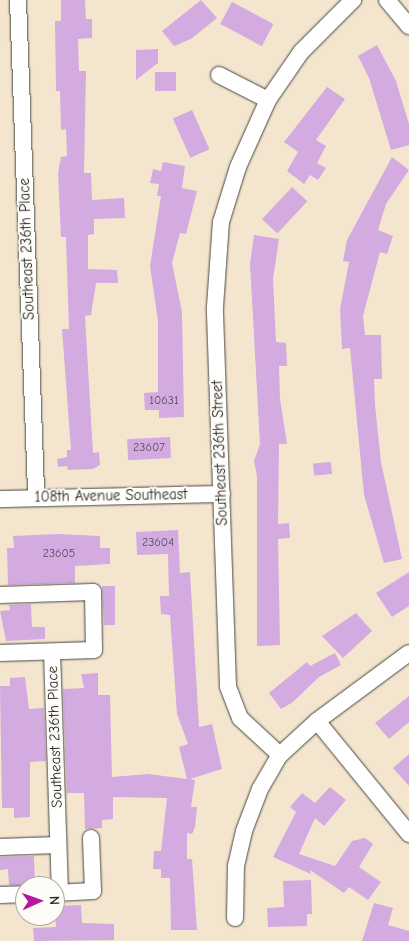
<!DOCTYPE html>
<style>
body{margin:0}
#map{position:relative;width:409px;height:941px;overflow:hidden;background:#f4e6ce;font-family:"Comic Neue",sans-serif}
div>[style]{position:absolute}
.building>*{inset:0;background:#d3abe1;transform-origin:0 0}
.roads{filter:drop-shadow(0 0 1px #494743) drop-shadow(0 0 1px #494743)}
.minor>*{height:16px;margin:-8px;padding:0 8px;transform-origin:8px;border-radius:8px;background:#fff}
span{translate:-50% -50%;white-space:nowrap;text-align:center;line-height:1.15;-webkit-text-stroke:4px #fdfcf7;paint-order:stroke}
.number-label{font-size:12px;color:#554b58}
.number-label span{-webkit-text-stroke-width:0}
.street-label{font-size:15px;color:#2b2b2b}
.north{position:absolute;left:15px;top:876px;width:50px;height:50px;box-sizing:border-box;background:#fdfcf7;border:1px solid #a9a8a5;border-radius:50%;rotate:88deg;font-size:14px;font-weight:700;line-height:20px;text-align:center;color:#2b2b2b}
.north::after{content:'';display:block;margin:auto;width:18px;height:22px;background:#b5179e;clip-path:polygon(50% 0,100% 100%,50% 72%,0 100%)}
</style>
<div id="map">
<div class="building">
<div style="clip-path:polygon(61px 0,85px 0,86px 19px,92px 19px,92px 38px,78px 39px,79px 71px,86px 71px,84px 173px,91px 173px,92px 200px,124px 198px,125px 218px,94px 219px,94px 234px,88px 235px,88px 269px,117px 270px,118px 283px,96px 283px,91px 315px,85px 316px,93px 453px,99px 452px,100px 465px,93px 469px,68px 470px,67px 466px,58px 467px,57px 459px,67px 457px,67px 450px,71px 450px,62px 329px,69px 329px,66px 237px,61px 237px,58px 173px,61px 157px,67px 156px,66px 129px,61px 130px,60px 91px,56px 91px,55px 21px,61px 21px)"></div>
<div style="clip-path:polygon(201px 0,217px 18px,191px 39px,174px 46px,162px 31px)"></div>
<div style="left:232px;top:2px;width:47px;height:25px;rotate:28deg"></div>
<div style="clip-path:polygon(377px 45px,396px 81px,409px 124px,409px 145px,391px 150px,369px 78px,358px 56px)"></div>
<div style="clip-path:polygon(158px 49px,158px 63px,136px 80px,136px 50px)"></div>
<div style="left:176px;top:72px;width:19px;height:21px;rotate:90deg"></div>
<div style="clip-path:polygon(327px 87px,345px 99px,316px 140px,326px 146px,317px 163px,326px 168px,318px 180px,310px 175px,304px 184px,287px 171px,298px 152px,284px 142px)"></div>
<div style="left:192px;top:110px;width:43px;height:21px;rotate:66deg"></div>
<div style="clip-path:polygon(392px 157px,409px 170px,386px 204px,378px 230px,393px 236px,387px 254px,380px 252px,363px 316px,365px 335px,381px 335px,382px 379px,374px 379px,375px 405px,381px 462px,402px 559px,384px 563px,364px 495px,350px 348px,342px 349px,340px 309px,349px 262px,343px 261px,347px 240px)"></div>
<div style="clip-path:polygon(163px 162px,185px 166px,182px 188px,197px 191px,186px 234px,180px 233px,172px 263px,182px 312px,184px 417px,159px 418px,159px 410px,145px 410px,144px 393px,158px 392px,158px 321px,150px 266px,161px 196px,157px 196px,159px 184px,150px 183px,153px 169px,161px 171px)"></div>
<div style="left:292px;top:187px;width:21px;height:44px;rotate:43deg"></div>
<div style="clip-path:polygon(254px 235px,279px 239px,273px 279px,276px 342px,286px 343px,287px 366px,279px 366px,280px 399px,287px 444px,279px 444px,278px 524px,289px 523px,290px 538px,278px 539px,280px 645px,257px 646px,257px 476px,254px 461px,260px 444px,250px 264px)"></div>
<div style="left:170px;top:437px;width:21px;height:43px;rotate:87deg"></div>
<div style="left:331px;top:462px;width:12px;height:18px;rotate:85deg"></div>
<div style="clip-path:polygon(178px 530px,180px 573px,190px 572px,199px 727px,212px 724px,222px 769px,190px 779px,195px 780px,191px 807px,197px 807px,195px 827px,192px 834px,187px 833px,187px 859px,192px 859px,197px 930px,171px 930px,170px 878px,161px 878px,161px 869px,153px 869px,154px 851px,161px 851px,167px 798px,113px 797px,113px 819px,102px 820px,102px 828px,85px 829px,84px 793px,67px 793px,63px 689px,84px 688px,81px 674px,98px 673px,98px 695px,110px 695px,112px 777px,148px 774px,187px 779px,179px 747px,188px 744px,177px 714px,170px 615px,161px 614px,160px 596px,169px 596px,168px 554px,137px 555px,136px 532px)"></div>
<div style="clip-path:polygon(58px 534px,100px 536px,100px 548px,110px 548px,110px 564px,75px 566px,75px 583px,8px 585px,7px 548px,14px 548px,13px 536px)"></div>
<div style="clip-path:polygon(409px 572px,409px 606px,392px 617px,376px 593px)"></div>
<div style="clip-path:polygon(102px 586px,115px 586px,115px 625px,104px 625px)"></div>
<div style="clip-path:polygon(31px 604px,32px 627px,45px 627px,45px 639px,6px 641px,0 611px,10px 610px,9px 605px)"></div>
<div style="clip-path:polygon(356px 613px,372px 631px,343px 658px,322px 636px)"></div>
<div style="clip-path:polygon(335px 653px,341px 665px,319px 677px,293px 702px,281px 709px,269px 693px,307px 662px,310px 666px)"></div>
<div style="clip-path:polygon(25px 677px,29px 709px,44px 708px,46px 761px,30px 762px,30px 817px,14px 818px,14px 808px,2px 808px,0 686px,10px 686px,10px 678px)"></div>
<div style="clip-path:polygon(409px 696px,409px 722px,389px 739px,375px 723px)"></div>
<div style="clip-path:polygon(409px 754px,409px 786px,393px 768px)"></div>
<div style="clip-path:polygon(330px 787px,346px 800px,324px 826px,315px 818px,299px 854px,335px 866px,352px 841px,365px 838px,373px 844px,359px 867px,381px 882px,368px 900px,349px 887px,344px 893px,310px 870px,311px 874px,273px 857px,296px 812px,290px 807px,302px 793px,315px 803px)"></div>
<div style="clip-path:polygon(34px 856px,35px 886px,9px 885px,8px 869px,0 870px,0 857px)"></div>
<div style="clip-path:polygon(311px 880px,312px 914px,307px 914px,307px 926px,268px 927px,267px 908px,284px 907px,283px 881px)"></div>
<div style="clip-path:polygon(374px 903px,393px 908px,388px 925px,409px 931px,409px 941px,362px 941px)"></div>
<div style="clip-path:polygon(81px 905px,82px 923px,114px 924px,114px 940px,34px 941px,33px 928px,56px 927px,55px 906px)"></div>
</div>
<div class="roads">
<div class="minor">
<div style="left:18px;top:0;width:498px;rotate:87.9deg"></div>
<div style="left:387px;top:0;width:34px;rotate:50deg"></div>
<div style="left:219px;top:75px;width:55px;rotate:27deg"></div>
<div style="left:0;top:499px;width:222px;rotate:-1.3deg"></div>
<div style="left:0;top:595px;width:93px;rotate:-1.8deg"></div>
<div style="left:93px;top:592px;width:58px;rotate:89deg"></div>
<div style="left:94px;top:650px;width:94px;rotate:178.2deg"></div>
<div style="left:52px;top:652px;width:241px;rotate:88.1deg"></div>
<div style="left:317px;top:721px;width:146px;rotate:50.8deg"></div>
<div style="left:280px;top:755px;width:50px;rotate:-42.6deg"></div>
<div style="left:317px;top:721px;width:114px;rotate:-36.5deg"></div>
<div style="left:0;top:847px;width:58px;rotate:-2deg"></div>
<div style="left:55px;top:893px;width:38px;rotate:-3deg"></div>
<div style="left:93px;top:891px;width:53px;rotate:-92.2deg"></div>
<div style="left:0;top:895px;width:25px;rotate:-2deg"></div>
<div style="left:235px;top:918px;width:52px;rotate:-88.9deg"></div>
<div style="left:236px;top:866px;width:36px;rotate:-77deg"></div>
<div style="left:244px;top:831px;width:45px;rotate:-69.1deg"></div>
<div style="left:260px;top:789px;width:39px;rotate:-60deg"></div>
<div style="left:280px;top:755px;width:54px;rotate:-137.2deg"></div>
<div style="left:240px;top:718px;width:34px;rotate:-111deg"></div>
<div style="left:228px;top:686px;width:379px;rotate:-92deg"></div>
<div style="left:215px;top:307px;width:85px;rotate:-86deg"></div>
<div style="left:221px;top:222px;width:58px;rotate:-72.8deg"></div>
<div style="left:238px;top:167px;width:73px;rotate:-65.9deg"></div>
<div style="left:268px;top:100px;width:58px;rotate:-55.5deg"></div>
<div style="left:301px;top:52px;width:74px;rotate:-45deg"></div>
</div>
</div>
<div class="number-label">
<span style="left:164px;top:401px">10631</span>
<span style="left:149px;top:448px">23607</span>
<span style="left:158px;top:543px">23604</span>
<span style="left:59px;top:554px">23605</span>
</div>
<div class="street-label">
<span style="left:27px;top:249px;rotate:-92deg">Southeast 236th Place</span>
<span style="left:220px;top:453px;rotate:-92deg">Southeast 236th Street</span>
<span style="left:111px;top:496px;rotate:-1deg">108th Avenue Southeast</span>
<span style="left:55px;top:737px;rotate:-92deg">Southeast 236th Place</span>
</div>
<div class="north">N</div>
</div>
